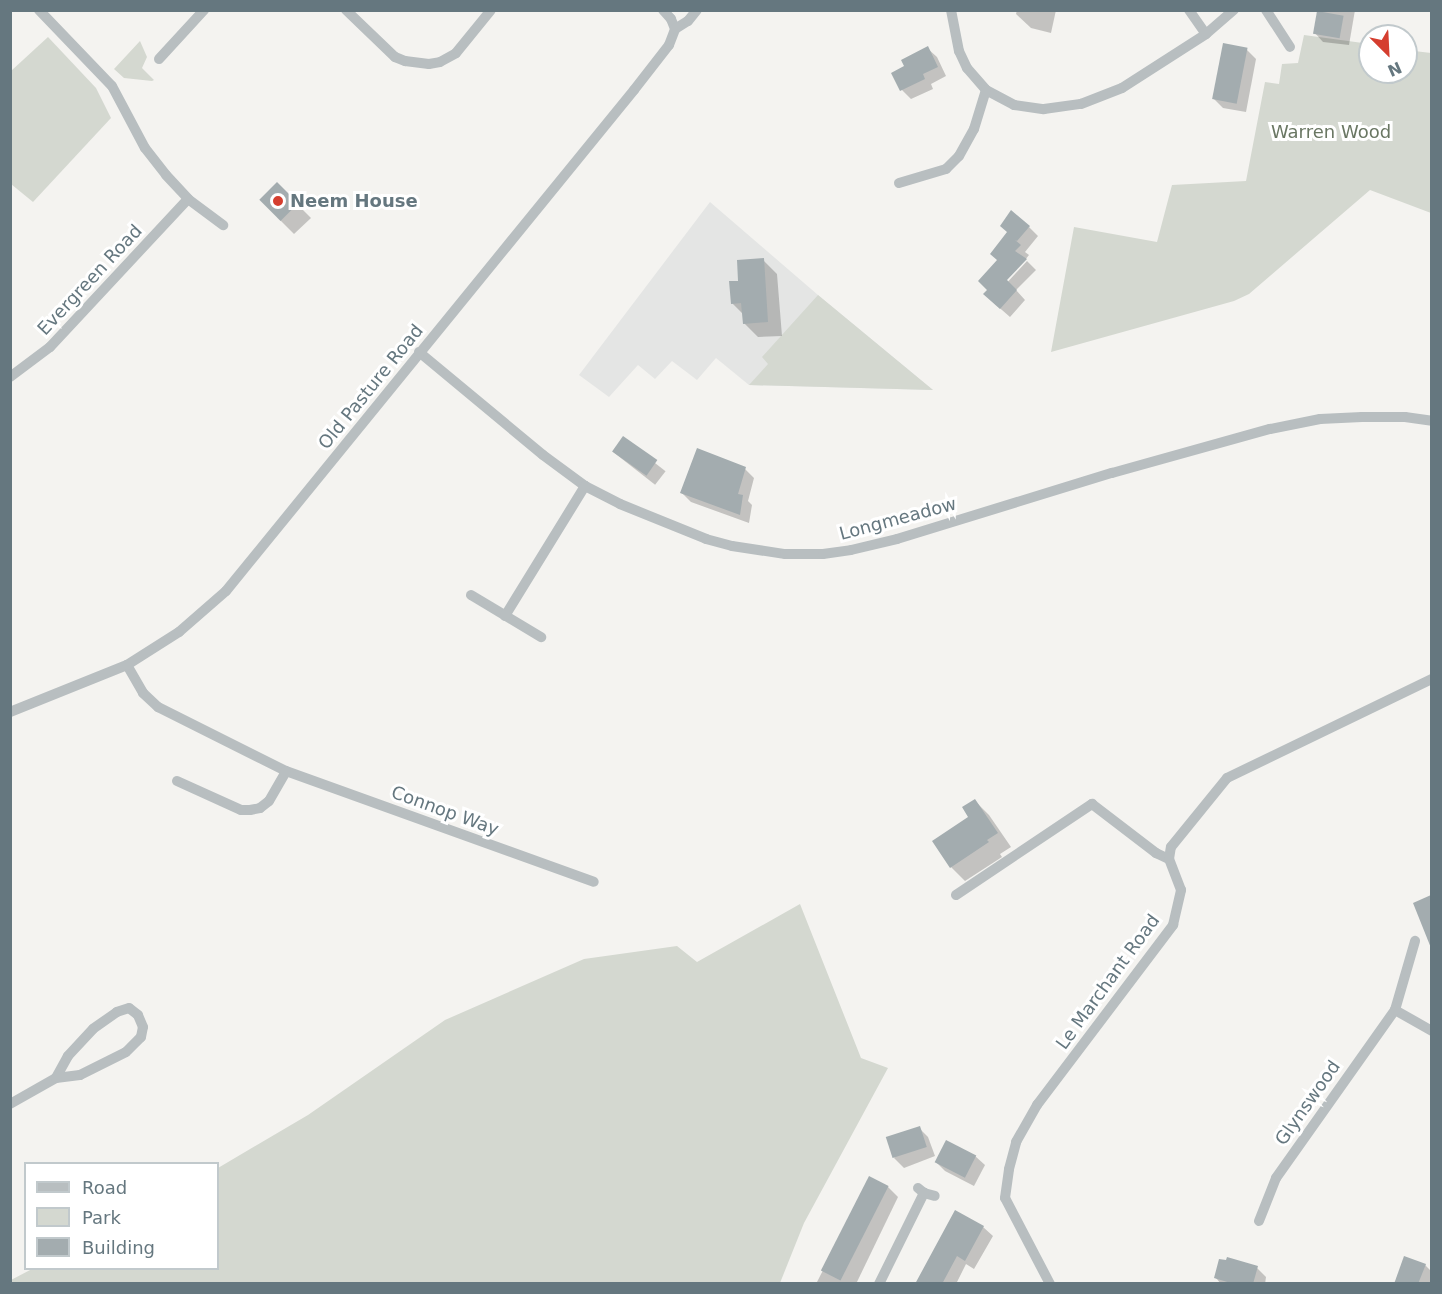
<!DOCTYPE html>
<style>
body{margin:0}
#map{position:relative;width:1442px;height:1294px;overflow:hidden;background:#f4f3f0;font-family:"DejaVu Sans",sans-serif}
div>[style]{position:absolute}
.built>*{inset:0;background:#e4e5e4}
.green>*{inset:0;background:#d4d8d0}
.shadow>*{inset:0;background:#0003;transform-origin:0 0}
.building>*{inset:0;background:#a3acaf;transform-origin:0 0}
.minor>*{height:10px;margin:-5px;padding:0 5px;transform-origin:5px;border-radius:5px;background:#b8bec0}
.dots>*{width:16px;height:16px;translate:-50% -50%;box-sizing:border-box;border:3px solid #fff;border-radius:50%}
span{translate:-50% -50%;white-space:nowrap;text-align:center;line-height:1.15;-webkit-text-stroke:6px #fff;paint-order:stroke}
.park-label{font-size:18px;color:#6a7763}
.poi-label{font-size:18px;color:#65777f;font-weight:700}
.left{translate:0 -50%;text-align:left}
.street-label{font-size:18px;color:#65777f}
.frame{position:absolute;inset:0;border:12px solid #65777f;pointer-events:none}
.legend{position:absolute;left:24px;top:1162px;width:195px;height:108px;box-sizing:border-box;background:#fff;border:2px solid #c1c9cc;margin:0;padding:8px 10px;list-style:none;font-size:18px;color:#65777f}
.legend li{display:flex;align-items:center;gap:12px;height:30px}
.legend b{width:30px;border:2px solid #c1c9cc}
.north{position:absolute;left:1358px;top:24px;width:60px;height:60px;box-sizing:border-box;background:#fff;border:2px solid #c1c9cc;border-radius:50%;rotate:156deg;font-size:16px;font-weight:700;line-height:24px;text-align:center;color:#65777f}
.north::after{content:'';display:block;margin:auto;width:21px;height:27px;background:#d53e2f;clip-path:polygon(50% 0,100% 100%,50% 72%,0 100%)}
</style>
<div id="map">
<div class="built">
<div style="clip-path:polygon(710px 202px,818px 295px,933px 390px,749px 385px,716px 358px,697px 380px,672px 361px,655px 379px,638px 365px,609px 397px,579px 375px)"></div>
</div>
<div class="green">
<div style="clip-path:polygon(1304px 35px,1370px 44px,1370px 72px,1406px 72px,1406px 50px,1431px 53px,1431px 213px,1370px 190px,1249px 294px,1234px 301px,1051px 352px,1074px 227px,1157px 242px,1172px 185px,1246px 181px,1265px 82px,1279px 84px,1282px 64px,1298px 63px)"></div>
<div style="clip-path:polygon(48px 37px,96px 88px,111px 118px,33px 202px,11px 184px,11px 71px)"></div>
<div style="clip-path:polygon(140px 41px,147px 57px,142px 68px,154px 80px,152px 81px,124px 78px,114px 69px)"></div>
<div style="clip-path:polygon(818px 295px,933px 390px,749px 385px,768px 364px,762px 357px)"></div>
<div style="clip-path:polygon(800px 904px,861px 1058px,888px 1068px,804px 1223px,780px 1283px,11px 1283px,11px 1280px,32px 1269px,218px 1268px,218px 1168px,308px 1115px,445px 1020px,584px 959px,677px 946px,697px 962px)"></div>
</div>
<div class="shadow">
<div style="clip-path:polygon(1017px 10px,1056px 10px,1051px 33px,1031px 28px,1016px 14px)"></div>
<div style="clip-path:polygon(1318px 10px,1355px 10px,1349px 45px,1323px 42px,1314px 32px)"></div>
<div style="clip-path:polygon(927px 48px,937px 57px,946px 76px,931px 84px,933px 89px,911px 99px,902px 90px,906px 67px)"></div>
<div style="clip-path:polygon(1247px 50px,1256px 59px,1246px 112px,1223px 108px,1214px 99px)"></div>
<div style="clip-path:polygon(277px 184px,311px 218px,294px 234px,280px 220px)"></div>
<div style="clip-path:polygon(1029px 227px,1038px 236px,1025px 252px,1029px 255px,1025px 260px,1001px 285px,1003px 287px,1027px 261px,1036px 270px,1016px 290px,1025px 300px,1010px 317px,994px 303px,989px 290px,999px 260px,992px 254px)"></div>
<div style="clip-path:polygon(763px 260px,777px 274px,782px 336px,758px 337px,744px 323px,743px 314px,732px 303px,740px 282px)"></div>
<div style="left:623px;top:438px;width:54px;height:17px;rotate:38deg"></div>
<div style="clip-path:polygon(745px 469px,754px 478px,748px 501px,752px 505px,749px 523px,691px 502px,681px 492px)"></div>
<div style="clip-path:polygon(975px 801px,989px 815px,1011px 847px,1000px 854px,1002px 857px,965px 881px,951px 867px)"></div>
<div style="clip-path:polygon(919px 1128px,928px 1137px,935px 1156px,904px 1168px,894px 1158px)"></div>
<div style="clip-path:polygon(975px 1156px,985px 1165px,974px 1186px,945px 1171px,936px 1162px)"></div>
<div style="clip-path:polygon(870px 1178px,888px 1187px,898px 1197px,856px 1284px,816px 1284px)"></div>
<div style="clip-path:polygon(983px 1227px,993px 1236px,974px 1269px,966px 1264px,956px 1284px,917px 1284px)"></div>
<div style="clip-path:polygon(1227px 1262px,1257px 1268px,1266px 1277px,1265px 1284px,1221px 1284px,1216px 1278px)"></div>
<div style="clip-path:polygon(1425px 1265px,1432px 1272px,1431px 1284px,1396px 1284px)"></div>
</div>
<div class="building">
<div style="left:1317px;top:11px;width:27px;height:23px;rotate:10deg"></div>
<div style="left:1223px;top:43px;width:25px;height:57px;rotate:11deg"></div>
<div style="clip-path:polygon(928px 46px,938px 67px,923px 74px,925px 79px,900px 91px,891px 73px,904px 66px,901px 60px)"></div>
<div style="left:277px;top:182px;width:30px;height:25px;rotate:45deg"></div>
<div style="clip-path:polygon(1011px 210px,1030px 226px,1017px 241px,1015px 240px,1021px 245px,1015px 251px,1027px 259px,1007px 280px,1017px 290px,1000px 309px,983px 294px,987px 290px,978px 281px,997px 260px,990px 254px,1007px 232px,1000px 226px)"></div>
<div style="clip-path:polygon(764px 258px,768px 322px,743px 324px,741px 303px,731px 304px,729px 281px,738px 281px,737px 260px)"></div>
<div style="left:623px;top:436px;width:42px;height:19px;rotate:35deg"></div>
<div style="clip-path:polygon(697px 448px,746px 467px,738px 494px,743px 495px,740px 515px,680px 493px)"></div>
<div style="clip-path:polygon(975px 799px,998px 833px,987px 840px,989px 842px,950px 868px,932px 841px,968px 817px,962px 807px)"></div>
<div style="clip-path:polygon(1431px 895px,1431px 948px,1413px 903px)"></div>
<div style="left:920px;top:1126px;width:22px;height:36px;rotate:72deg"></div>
<div style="left:946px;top:1140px;width:34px;height:25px;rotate:27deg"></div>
<div style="left:869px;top:1176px;width:22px;height:106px;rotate:27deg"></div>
<div style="clip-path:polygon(955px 1210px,984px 1226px,965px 1261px,957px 1256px,942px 1284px,915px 1284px)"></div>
<div style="clip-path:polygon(1404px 1256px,1426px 1264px,1418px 1284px,1394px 1284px)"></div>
<div style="clip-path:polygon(1227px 1257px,1258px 1266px,1253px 1284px,1234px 1284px,1214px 1278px,1219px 1259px,1226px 1260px)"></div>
</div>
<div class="minor">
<div style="left:39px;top:10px;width:105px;rotate:46.2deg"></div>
<div style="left:112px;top:86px;width:70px;rotate:62deg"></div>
<div style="left:145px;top:148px;width:34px;rotate:52deg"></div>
<div style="left:166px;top:175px;width:33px;rotate:47deg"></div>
<div style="left:188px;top:199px;width:44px;rotate:36.6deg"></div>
<div style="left:346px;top:10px;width:68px;rotate:43.8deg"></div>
<div style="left:395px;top:57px;width:11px;rotate:22deg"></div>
<div style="left:405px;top:61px;width:24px;rotate:7deg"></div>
<div style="left:429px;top:64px;width:11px;rotate:-10deg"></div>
<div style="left:440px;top:62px;width:18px;rotate:-29deg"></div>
<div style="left:456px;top:53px;width:55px;rotate:-50.9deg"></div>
<div style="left:663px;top:10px;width:12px;rotate:48deg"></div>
<div style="left:671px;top:19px;width:11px;rotate:68deg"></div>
<div style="left:951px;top:10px;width:42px;rotate:79deg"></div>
<div style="left:959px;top:51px;width:19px;rotate:65deg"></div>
<div style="left:967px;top:68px;width:29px;rotate:49deg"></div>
<div style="left:986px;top:90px;width:32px;rotate:28deg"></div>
<div style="left:1014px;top:105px;width:30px;rotate:8deg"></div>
<div style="left:1044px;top:109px;width:37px;rotate:-8deg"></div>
<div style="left:1081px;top:104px;width:44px;rotate:-21.3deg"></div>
<div style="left:1122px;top:88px;width:100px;rotate:-32.7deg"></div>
<div style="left:1206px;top:34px;width:37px;rotate:-41deg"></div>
<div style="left:1189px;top:10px;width:29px;rotate:55deg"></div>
<div style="left:1266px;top:10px;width:44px;rotate:57deg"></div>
<div style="left:159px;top:59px;width:67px;rotate:-47.4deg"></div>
<div style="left:899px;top:183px;width:49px;rotate:-16.6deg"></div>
<div style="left:946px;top:169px;width:18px;rotate:-45deg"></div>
<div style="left:959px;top:156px;width:31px;rotate:-61deg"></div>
<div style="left:974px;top:129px;width:41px;rotate:-72.9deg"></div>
<div style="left:419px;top:352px;width:161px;rotate:39.7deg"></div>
<div style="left:543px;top:455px;width:52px;rotate:36.4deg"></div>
<div style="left:585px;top:486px;width:39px;rotate:27deg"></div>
<div style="left:620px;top:504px;width:93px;rotate:22.1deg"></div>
<div style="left:706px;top:539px;width:27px;rotate:15deg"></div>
<div style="left:732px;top:546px;width:54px;rotate:8.6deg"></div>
<div style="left:785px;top:554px;width:38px"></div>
<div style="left:823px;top:554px;width:28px;rotate:-8deg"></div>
<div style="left:851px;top:550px;width:47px;rotate:-13.4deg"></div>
<div style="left:897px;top:539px;width:225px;rotate:-17.1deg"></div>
<div style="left:1112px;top:473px;width:164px;rotate:-15.6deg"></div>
<div style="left:1270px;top:429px;width:51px;rotate:-11.3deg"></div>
<div style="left:1320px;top:419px;width:42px;rotate:-2.7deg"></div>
<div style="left:1362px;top:417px;width:43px"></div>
<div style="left:1405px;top:417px;width:27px;rotate:8deg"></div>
<div style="left:10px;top:377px;width:50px;rotate:-36.9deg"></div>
<div style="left:50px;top:347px;width:202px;rotate:-47deg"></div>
<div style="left:471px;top:595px;width:82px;rotate:31deg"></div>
<div style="left:505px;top:616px;width:153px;rotate:-58.4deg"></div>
<div style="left:127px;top:665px;width:32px;rotate:60deg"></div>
<div style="left:143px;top:693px;width:21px;rotate:43deg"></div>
<div style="left:158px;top:707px;width:143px;rotate:26.6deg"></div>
<div style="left:286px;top:771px;width:327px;rotate:19.8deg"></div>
<div style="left:10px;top:712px;width:126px;rotate:-21.9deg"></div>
<div style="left:127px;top:665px;width:62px;rotate:-32.4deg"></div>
<div style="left:179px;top:632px;width:62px;rotate:-41.1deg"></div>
<div style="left:226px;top:591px;width:646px;rotate:-50.84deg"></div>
<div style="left:634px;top:90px;width:57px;rotate:-52.1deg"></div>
<div style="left:669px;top:45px;width:17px;rotate:-69deg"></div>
<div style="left:675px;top:29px;width:15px;rotate:-32deg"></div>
<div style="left:688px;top:21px;width:14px;rotate:-51deg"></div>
<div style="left:177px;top:781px;width:70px;rotate:24.4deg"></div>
<div style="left:241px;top:810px;width:9px"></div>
<div style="left:250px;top:810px;width:10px;rotate:-11deg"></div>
<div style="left:260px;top:808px;width:11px;rotate:-38deg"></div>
<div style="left:269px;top:801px;width:34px;rotate:-60deg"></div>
<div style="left:956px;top:895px;width:164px;rotate:-33.8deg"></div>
<div style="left:1092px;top:804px;width:81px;rotate:37.4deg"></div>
<div style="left:1156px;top:853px;width:14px;rotate:25deg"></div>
<div style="left:1395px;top:1010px;width:43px;rotate:29.6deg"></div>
<div style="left:10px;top:1104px;width:53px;rotate:-29.5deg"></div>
<div style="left:56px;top:1078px;width:24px;rotate:-7deg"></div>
<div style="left:80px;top:1075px;width:51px;rotate:-26.6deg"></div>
<div style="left:126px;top:1052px;width:21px;rotate:-45deg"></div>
<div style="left:141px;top:1037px;width:10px;rotate:-79deg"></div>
<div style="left:143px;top:1027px;width:13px;rotate:-113deg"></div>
<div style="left:138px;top:1015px;width:11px;rotate:-142deg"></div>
<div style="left:129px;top:1008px;width:13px;rotate:162deg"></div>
<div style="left:117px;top:1012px;width:29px;rotate:145deg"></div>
<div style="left:93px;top:1029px;width:37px;rotate:133deg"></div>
<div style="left:68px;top:1056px;width:25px;rotate:119deg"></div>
<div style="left:918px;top:1188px;width:8px;rotate:40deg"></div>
<div style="left:924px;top:1193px;width:11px;rotate:15deg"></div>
<div style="left:1259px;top:1221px;width:46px;rotate:-68.4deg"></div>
<div style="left:1276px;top:1178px;width:206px;rotate:-54.7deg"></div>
<div style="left:1395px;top:1010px;width:72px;rotate:-73.8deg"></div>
<div style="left:879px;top:1284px;width:102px;rotate:-63.7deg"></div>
<div style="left:1050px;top:1284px;width:97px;rotate:-117.6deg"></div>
<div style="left:1005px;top:1198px;width:29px;rotate:-82deg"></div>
<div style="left:1009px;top:1169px;width:28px;rotate:-75deg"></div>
<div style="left:1016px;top:1142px;width:43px;rotate:-60.4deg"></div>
<div style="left:1037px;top:1105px;width:226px;rotate:-52.9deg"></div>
<div style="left:1173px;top:925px;width:36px;rotate:-77deg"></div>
<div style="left:1181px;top:890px;width:33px;rotate:-111deg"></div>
<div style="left:1169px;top:859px;width:12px;rotate:-81deg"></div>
<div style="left:1171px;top:847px;width:89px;rotate:-50.9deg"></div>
<div style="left:1227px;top:778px;width:228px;rotate:-25.8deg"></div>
</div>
<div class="dots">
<div style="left:278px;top:201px;background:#d53e2f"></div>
</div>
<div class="park-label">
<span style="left:1331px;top:132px">Warren Wood</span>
</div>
<div class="poi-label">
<span class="left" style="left:290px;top:201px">Neem House</span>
</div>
<div class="street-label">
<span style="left:90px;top:280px;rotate:-47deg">Evergreen Road</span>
<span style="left:371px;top:387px;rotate:-51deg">Old Pasture Road</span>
<span style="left:898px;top:519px;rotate:-15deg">Longmeadow</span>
<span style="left:445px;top:811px;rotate:20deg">Connop Way</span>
<span style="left:1108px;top:982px;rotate:-54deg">Le Marchant Road</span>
<span style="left:1308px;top:1103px;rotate:-55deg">Glynswood</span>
</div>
<div class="frame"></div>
<ul class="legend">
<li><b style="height:8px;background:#b8bec0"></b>Road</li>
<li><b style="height:16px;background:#d4d8d0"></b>Park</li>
<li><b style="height:16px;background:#a3acaf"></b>Building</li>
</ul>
<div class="north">N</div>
</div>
